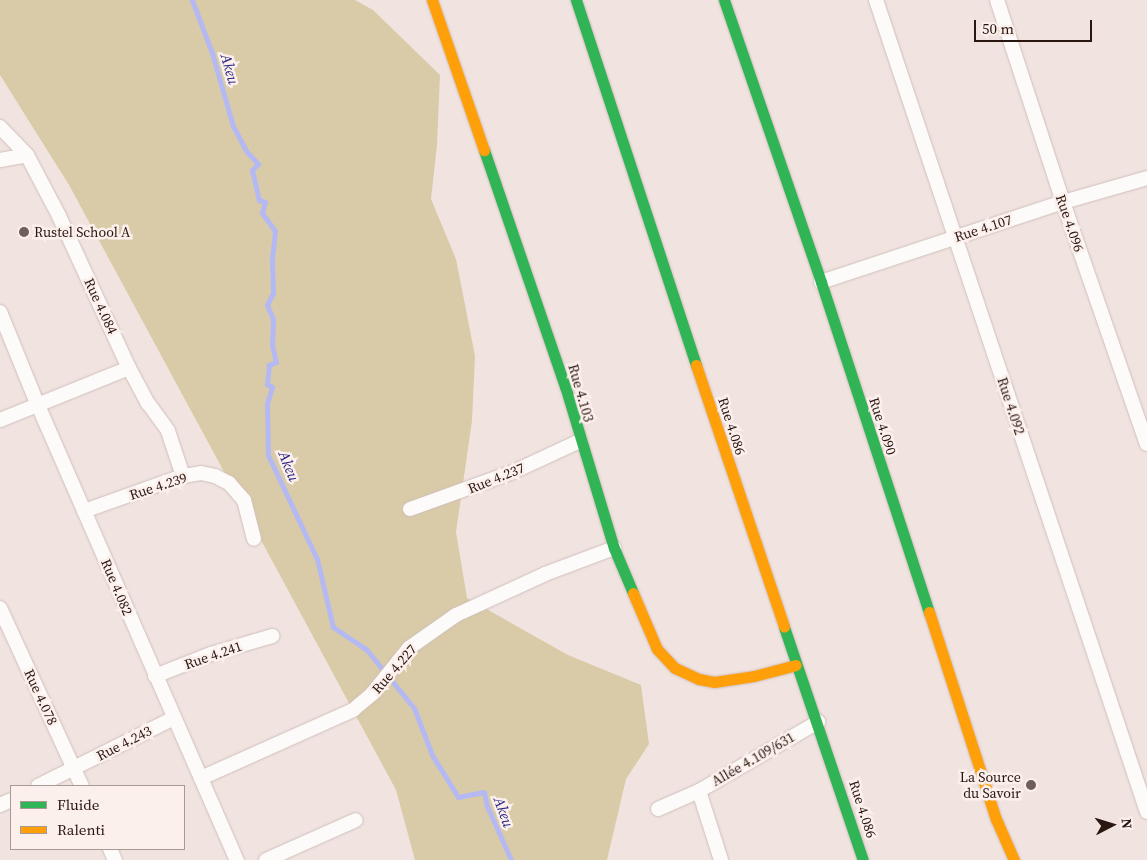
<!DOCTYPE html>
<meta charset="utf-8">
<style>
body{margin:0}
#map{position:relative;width:1147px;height:860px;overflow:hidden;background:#f1e4e0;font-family:"Source Serif 4",serif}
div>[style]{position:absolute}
.green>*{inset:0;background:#d9cba8}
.stream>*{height:5px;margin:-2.5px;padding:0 2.5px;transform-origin:2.5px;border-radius:2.5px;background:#b5b9f3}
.roads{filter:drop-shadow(0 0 1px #d0bfba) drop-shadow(0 0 1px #d0bfba)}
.street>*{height:14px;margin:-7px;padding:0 7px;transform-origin:7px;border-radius:7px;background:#fdfbfa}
.fast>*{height:11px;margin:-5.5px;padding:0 5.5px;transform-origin:5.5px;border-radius:5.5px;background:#30b455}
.slow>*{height:11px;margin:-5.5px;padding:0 5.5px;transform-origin:5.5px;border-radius:5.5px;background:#ff9f0a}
.dots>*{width:14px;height:14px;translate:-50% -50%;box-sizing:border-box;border:2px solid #fcf0ec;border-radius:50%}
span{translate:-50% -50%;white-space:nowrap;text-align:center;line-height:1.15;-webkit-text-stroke:5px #fcf0ec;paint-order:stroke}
.street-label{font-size:14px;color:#2a1610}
.poi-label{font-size:14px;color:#2a1610}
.left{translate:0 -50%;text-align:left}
.right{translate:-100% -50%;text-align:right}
.water-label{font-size:15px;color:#2b2785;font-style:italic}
.legend{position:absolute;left:10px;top:785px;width:175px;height:65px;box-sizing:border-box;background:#fcf0ec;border:1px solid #a89994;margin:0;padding:6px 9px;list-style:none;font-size:15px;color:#2a1610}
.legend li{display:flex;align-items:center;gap:10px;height:25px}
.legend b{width:25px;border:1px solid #a89994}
.north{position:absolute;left:1087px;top:800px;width:50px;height:50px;-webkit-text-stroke:4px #fcf0ec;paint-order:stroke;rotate:85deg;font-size:14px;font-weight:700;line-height:20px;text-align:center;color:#2a1610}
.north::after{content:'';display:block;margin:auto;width:18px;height:22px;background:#2a1610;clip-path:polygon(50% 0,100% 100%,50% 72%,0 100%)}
.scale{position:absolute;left:974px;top:20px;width:118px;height:22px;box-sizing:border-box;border:2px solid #2a1610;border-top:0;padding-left:6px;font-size:15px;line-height:18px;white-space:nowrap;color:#2a1610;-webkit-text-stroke:4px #fcf0ec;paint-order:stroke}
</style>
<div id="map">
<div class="green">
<div style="clip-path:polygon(0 0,355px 0,373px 10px,440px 75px,437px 145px,431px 199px,456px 259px,475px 356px,472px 421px,456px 532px,467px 598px,568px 655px,641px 685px,649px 744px,626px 779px,607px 860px,415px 860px,396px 790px,69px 185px,0 75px)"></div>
</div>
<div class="stream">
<div style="left:192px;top:0;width:57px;rotate:69.3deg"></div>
<div style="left:212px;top:53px;width:76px;rotate:74deg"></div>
<div style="left:233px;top:126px;width:30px;rotate:62deg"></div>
<div style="left:247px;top:152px;width:16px;rotate:47deg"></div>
<div style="left:258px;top:164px;width:8px;rotate:135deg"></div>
<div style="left:252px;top:170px;width:31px;rotate:77deg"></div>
<div style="left:259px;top:200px;width:6px;rotate:18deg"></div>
<div style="left:265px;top:202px;width:11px;rotate:105deg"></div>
<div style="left:262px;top:213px;width:22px;rotate:54deg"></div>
<div style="left:275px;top:231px;width:31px;rotate:96deg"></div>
<div style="left:272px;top:262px;width:31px;rotate:88deg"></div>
<div style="left:273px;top:293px;width:13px;rotate:117deg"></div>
<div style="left:267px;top:305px;width:15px;rotate:67deg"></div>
<div style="left:273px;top:319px;width:26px;rotate:92deg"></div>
<div style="left:272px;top:345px;width:17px;rotate:77deg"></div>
<div style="left:276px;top:362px;width:8px;rotate:157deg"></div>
<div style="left:269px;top:365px;width:19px;rotate:96deg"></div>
<div style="left:267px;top:384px;width:6px;rotate:31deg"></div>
<div style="left:272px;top:387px;width:17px;rotate:107deg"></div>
<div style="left:267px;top:403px;width:52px;rotate:88.9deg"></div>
<div style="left:268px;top:455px;width:115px;rotate:64.8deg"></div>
<div style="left:317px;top:559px;width:70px;rotate:76.8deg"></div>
<div style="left:333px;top:627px;width:40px;rotate:34deg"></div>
<div style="left:366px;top:649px;width:76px;rotate:50.9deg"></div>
<div style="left:414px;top:708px;width:50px;rotate:69deg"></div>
<div style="left:432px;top:755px;width:49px;rotate:58.2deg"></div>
<div style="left:458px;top:797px;width:26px;rotate:-11deg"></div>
<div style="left:484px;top:792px;width:14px;rotate:78deg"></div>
<div style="left:487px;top:806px;width:59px;rotate:66deg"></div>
</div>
<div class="roads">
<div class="street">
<div style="left:876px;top:0;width:856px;rotate:71.54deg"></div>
<div style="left:997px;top:0;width:213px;rotate:71.9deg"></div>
<div style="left:1063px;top:202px;width:256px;rotate:70.9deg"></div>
<div style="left:0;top:127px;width:39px;rotate:46deg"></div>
<div style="left:27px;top:155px;width:69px;rotate:62.3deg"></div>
<div style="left:59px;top:216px;width:167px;rotate:65.3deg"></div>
<div style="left:129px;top:368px;width:139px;rotate:158deg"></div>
<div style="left:0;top:160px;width:27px;rotate:-10deg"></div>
<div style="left:821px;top:282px;width:255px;rotate:-18.3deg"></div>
<div style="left:1063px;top:202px;width:87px;rotate:-15.9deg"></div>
<div style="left:0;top:312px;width:98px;rotate:67.9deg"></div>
<div style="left:37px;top:403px;width:499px;rotate:66.4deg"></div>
<div style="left:129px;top:368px;width:40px;rotate:62deg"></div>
<div style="left:148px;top:403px;width:34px;rotate:54deg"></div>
<div style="left:168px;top:431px;width:47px;rotate:71.6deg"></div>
<div style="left:410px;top:509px;width:109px;rotate:-19.8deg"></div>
<div style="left:513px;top:472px;width:74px;rotate:-24.8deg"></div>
<div style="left:84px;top:511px;width:105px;rotate:-19.5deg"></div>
<div style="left:183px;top:476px;width:18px;rotate:-9deg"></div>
<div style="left:201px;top:473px;width:14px;rotate:12deg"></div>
<div style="left:215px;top:476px;width:16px;rotate:27deg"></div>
<div style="left:229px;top:483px;width:23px;rotate:49deg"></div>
<div style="left:244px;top:500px;width:40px;rotate:75.6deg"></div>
<div style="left:0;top:608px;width:196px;rotate:65.3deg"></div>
<div style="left:155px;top:676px;width:60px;rotate:-21.4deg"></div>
<div style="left:211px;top:654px;width:64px;rotate:-16.4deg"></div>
<div style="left:201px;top:778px;width:167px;rotate:-24.1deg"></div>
<div style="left:353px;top:710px;width:25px;rotate:-40deg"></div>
<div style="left:372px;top:694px;width:59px;rotate:-51.2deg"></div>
<div style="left:409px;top:648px;width:57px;rotate:-35.1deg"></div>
<div style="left:456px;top:615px;width:98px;rotate:-24.7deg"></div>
<div style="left:545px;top:574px;width:74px;rotate:-20.6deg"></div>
<div style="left:38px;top:786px;width:152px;rotate:-26.6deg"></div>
<div style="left:0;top:805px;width:12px;rotate:-24deg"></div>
<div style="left:658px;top:809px;width:45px;rotate:-23.7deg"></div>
<div style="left:110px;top:849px;width:12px;rotate:66deg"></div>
<div style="left:266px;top:860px;width:98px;rotate:-24deg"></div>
<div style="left:721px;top:860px;width:72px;rotate:-107.7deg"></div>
<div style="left:699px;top:791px;width:138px;rotate:-30.1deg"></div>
</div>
<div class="fast">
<div style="left:576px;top:0;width:384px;rotate:71.8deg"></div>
<div style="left:724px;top:0;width:298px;rotate:71deg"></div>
<div style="left:821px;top:282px;width:347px;rotate:71.9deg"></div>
<div style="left:484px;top:150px;width:250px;rotate:71.1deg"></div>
<div style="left:565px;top:386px;width:169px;rotate:73.2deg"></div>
<div style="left:614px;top:548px;width:49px;rotate:67.1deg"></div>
<div style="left:784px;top:627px;width:246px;rotate:71.3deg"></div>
</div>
<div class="slow">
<div style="left:432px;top:0;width:159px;rotate:70.9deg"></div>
<div style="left:696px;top:365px;width:276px;rotate:71.4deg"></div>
<div style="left:633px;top:593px;width:61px;rotate:66.8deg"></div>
<div style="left:657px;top:649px;width:26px;rotate:47deg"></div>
<div style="left:675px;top:668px;width:26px;rotate:25deg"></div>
<div style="left:699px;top:679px;width:15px;rotate:11deg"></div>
<div style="left:714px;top:682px;width:40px;rotate:-8.5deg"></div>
<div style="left:754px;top:676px;width:43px;rotate:-14.7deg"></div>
<div style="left:929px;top:612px;width:218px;rotate:72.1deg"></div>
<div style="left:996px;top:819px;width:45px;rotate:66.3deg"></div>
</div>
</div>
<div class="dots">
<div style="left:24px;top:232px;background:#705e59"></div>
<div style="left:1031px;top:785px;background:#705e59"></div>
</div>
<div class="street-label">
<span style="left:1070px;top:223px;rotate:71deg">Rue 4.096</span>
<span style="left:983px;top:228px;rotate:-18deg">Rue 4.107</span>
<span style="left:101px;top:306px;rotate:65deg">Rue 4.084</span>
<span style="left:581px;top:393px;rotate:74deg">Rue 4.103</span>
<span style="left:1011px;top:406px;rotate:72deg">Rue 4.092</span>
<span style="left:732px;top:426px;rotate:72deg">Rue 4.086</span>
<span style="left:883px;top:426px;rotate:72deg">Rue 4.090</span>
<span style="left:496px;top:478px;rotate:-22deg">Rue 4.237</span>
<span style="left:158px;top:486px;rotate:-18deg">Rue 4.239</span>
<span style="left:117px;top:587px;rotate:67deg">Rue 4.082</span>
<span style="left:213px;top:655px;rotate:-19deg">Rue 4.241</span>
<span style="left:394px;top:669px;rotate:-49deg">Rue 4.227</span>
<span style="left:41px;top:697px;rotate:65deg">Rue 4.078</span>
<span style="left:124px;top:743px;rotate:-27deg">Rue 4.243</span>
<span style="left:753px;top:759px;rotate:-30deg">Allée 4.109/631</span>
<span style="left:863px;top:809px;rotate:72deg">Rue 4.086</span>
</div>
<div class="poi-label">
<span class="left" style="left:34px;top:232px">Rustel School A</span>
<span class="right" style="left:1021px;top:785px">La Source<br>du Savoir</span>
</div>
<div class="water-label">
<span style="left:230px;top:69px;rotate:74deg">Akeu</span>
<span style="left:289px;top:466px;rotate:68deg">Akeu</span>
<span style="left:504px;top:812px;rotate:70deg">Akeu</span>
</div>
<ul class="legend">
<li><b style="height:6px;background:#30b455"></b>Fluide</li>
<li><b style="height:6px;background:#ff9f0a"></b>Ralenti</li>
</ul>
<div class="north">N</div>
<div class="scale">50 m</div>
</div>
